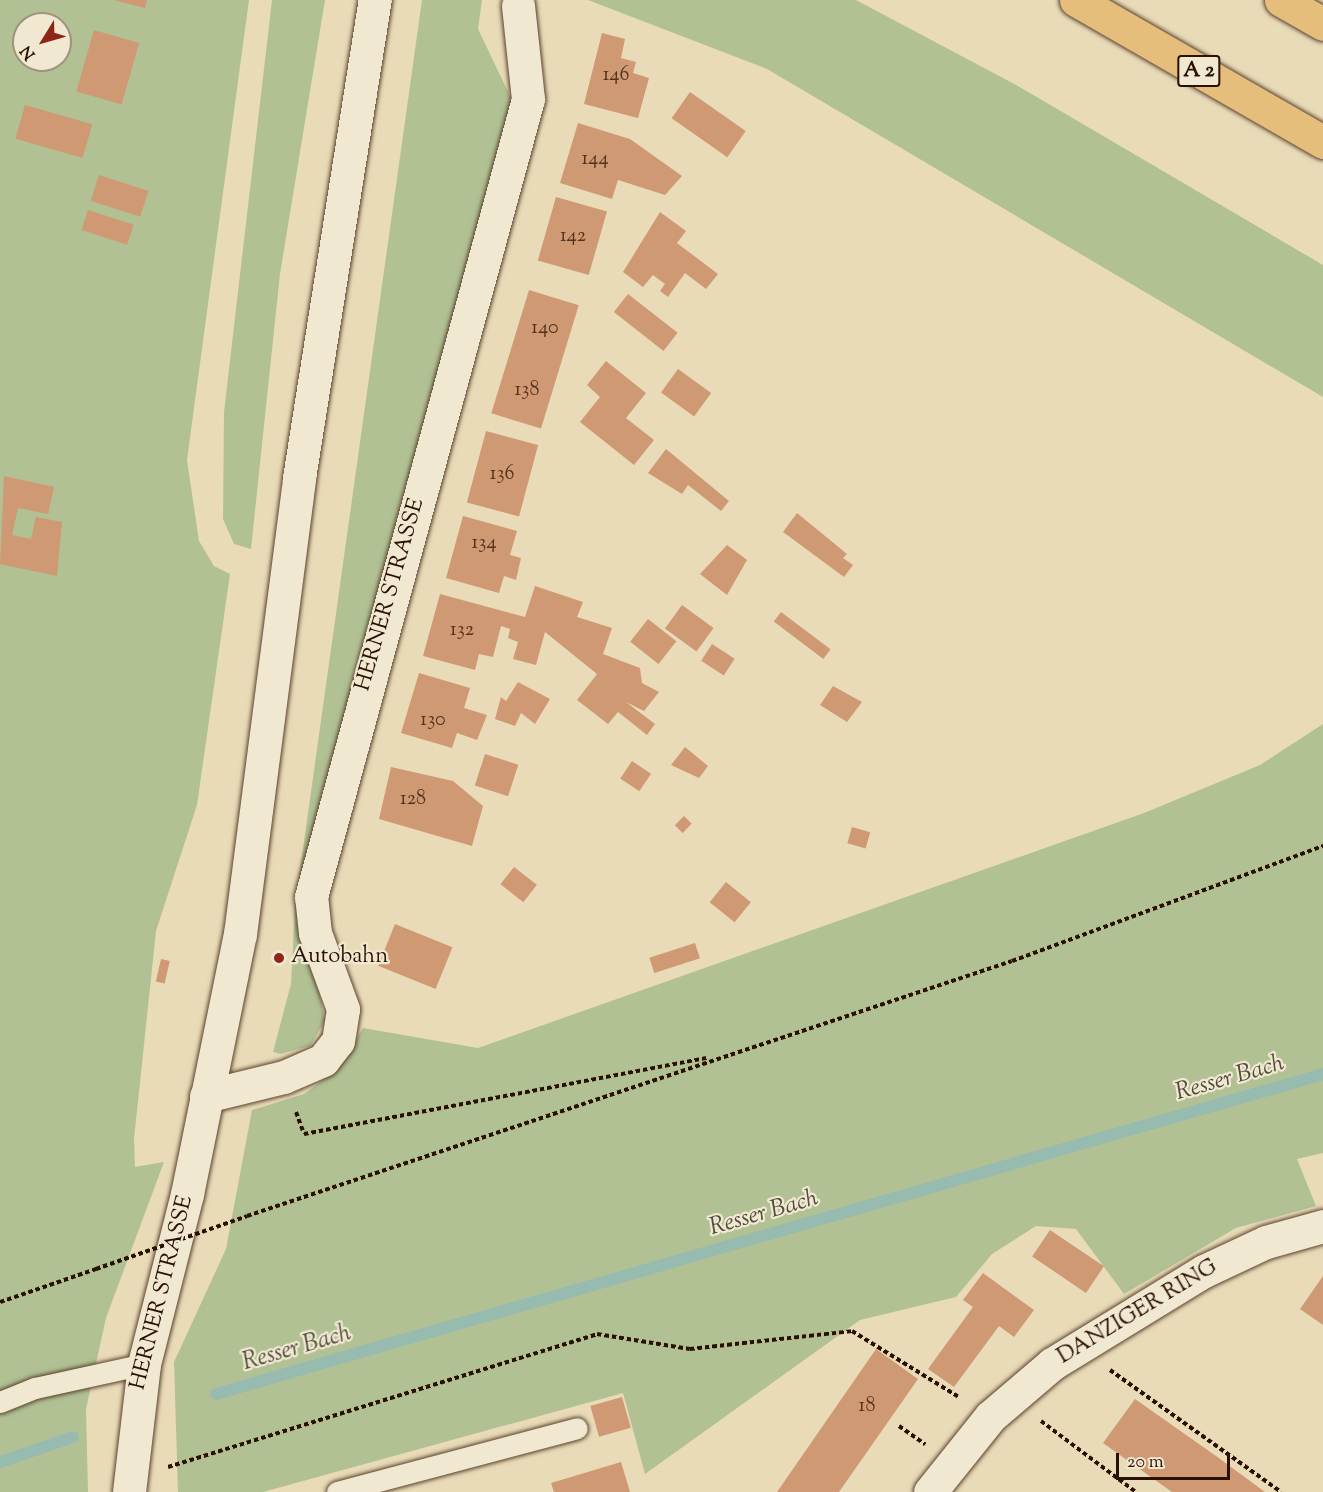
<!DOCTYPE html>
<style>
body{margin:0}
#map{position:relative;width:1323px;height:1492px;overflow:hidden;background:#eadbb8;font-family:"Sorts Mill Goudy",serif}
div>[style]{position:absolute}
.green>*{inset:0;background:#b1c194}
.stream>*{height:12px;margin:-6px;padding:0 6px;transform-origin:6px;border-radius:6px;background:#98bbb0}
.building>*{inset:0;background:#cf9974;transform-origin:0 0}
.path>*{height:4px;margin-top:-2px;transform-origin:0;background:repeating-linear-gradient(90deg,#2a1000 0 4.5px,transparent 0 7.5px)}
.roads{filter:drop-shadow(0 0 2px #5a432e) drop-shadow(0 0 2px #5a432e)}
.service>*{height:21px;margin:-10.5px;padding:0 10.5px;transform-origin:10.5px;border-radius:10.5px;background:#f1e8d1}
.minor>*{height:33px;margin:-16.5px;padding:0 16.5px;transform-origin:16.5px;border-radius:16.5px;background:#f1e8d1}
.secondary>*{height:33px;margin:-16.5px;padding:0 16.5px;transform-origin:16.5px;border-radius:16.5px;background:#f1e8d1}
.motorway>*{height:33px;margin:-16.5px;padding:0 16.5px;transform-origin:16.5px;border-radius:16.5px;background:#e5be7c}
.path-bridge>*{height:4px;margin-top:-2px;transform-origin:0;background:repeating-linear-gradient(90deg,#2a1000 0 4.5px,transparent 0 7.5px)}
.dots>*{width:16px;height:16px;translate:-50% -50%;box-sizing:border-box;border:3px solid #f1e8d1;border-radius:50%}
span{translate:-50% -50%;white-space:nowrap;text-align:center;line-height:1.15;-webkit-text-stroke:4.5px #f1e8d1;paint-order:stroke}
.number-label{font-size:20px;color:#53321d}
.number-label span{-webkit-text-stroke-width:0}
.shield-label span{padding:2px 4px;background:#f1e8d1;border:2px solid;border-radius:4px;-webkit-text-stroke-width:0}
.shield-label{font-size:21px;color:#2a1000;font-weight:700}
.street-label{font-size:22px;color:#2a1000}
.poi-label{font-size:22px;color:#2a1000}
.left{translate:0 -50%;text-align:left}
.water-label{font-size:24px;color:#504c3e;font-style:italic}
.north{position:absolute;left:12px;top:12px;width:60px;height:60px;box-sizing:border-box;background:#f1e8d1;border:2px solid #a1927d;border-radius:50%;rotate:233deg;font-size:16px;font-weight:700;line-height:24px;text-align:center;color:#2a1000}
.north::after{content:'';display:block;margin:auto;width:21px;height:27px;background:#8f2418;clip-path:polygon(50% 0,100% 100%,50% 72%,0 100%)}
.scale{position:absolute;left:1116px;top:1453px;width:114px;height:27px;box-sizing:border-box;border:3px solid #2a1000;border-top:0;padding-left:8px;font-size:18px;line-height:21px;white-space:nowrap;color:#2a1000;-webkit-text-stroke:4px #f1e8d1;paint-order:stroke}
</style>
<div id="map">
<div class="green">
<div style="clip-path:polygon(evenodd,0 0,249px 0,187px 460px,199px 541px,214px 566px,230px 574px,197px 805px,156px 931px,134px 1139px,135px 1167px,164px 1162px,106px 1318px,86px 1409px,88px 1492px,0 1492px,0 0,24px 24px,60px 24px,60px 60px,24px 60px,24px 24px)"></div>
<div style="clip-path:polygon(272px 0,325px 0,280px 274px,251px 549px,234px 544px,223px 519px,224px 412px)"></div>
<div style="clip-path:polygon(422px 0,482px 0,478px 29px,512px 100px,343px 719px,317px 982px,325px 1021px,310px 1046px,280px 1054px,273px 1052px,291px 984px,295px 906px)"></div>
<div style="clip-path:polygon(588px 0,856px 0,1018px 86px,1323px 265px,1323px 397px,767px 69px)"></div>
<div style="clip-path:polygon(1323px 724px,1323px 1153px,1297px 1159px,1316px 1206px,1236px 1228px,1124px 1294px,1076px 1229px,1036px 1226px,992px 1254px,956px 1297px,860px 1320px,645px 1474px,623px 1393px,263px 1492px,178px 1492px,174px 1362px,226px 1249px,252px 1110px,304px 1094px,339px 1068px,363px 1028px,478px 1048px,1144px 813px,1260px 765px)"></div>
</div>
<div class="stream">
<div style="left:216px;top:1394px;width:1152px;rotate:-16.12deg"></div>
<div style="left:0;top:1462px;width:77px;rotate:-18.9deg"></div>
</div>
<div class="building">
<div style="clip-path:polygon(114px 0,147px 0,145px 8px)"></div>
<div style="left:94px;top:30px;width:47px;height:64px;rotate:16deg"></div>
<div style="clip-path:polygon(602px 33px,625px 39px,621px 58px,636px 62px,633px 73px,649px 78px,638px 118px,584px 104px)"></div>
<div style="left:690px;top:92px;width:68px;height:32px;rotate:35deg"></div>
<div style="left:25px;top:105px;width:70px;height:35px;rotate:16deg"></div>
<div style="clip-path:polygon(578px 123px,630px 139px,682px 176px,665px 195px,618px 180px,612px 199px,560px 183px)"></div>
<div style="left:99px;top:175px;width:52px;height:27px;rotate:18deg"></div>
<div style="left:556px;top:197px;width:53px;height:66px;rotate:16deg"></div>
<div style="left:88px;top:210px;width:48px;height:21px;rotate:18deg"></div>
<div style="clip-path:polygon(660px 212px,686px 231px,677px 243px,718px 274px,706px 289px,685px 273px,668px 297px,660px 291px,665px 284px,653px 275px,643px 287px,623px 272px)"></div>
<div style="left:529px;top:290px;width:52px;height:129px;rotate:17deg"></div>
<div style="left:628px;top:294px;width:63px;height:23px;rotate:38deg"></div>
<div style="clip-path:polygon(606px 361px,646px 393px,626px 418px,654px 440px,634px 465px,580px 422px,600px 397px,587px 385px)"></div>
<div style="left:678px;top:369px;width:41px;height:29px;rotate:36deg"></div>
<div style="left:486px;top:431px;width:54px;height:74px;rotate:15deg"></div>
<div style="clip-path:polygon(666px 449px,729px 501px,721px 511px,688px 485px,682px 494px,648px 473px)"></div>
<div style="clip-path:polygon(4px 476px,54px 487px,48px 514px,18px 508px,12px 535px,31px 539px,36px 517px,62px 522px,57px 576px,0 564px)"></div>
<div style="clip-path:polygon(797px 513px,847px 554px,843px 558px,853px 565px,844px 577px,783px 532px)"></div>
<div style="clip-path:polygon(463px 516px,517px 531px,510px 555px,521px 558px,516px 580px,504px 576px,499px 593px,446px 578px)"></div>
<div style="clip-path:polygon(727px 545px,747px 560px,727px 595px,700px 574px)"></div>
<div style="clip-path:polygon(535px 586px,583px 602px,577px 617px,612px 628px,603px 654px,640px 668px,642px 683px,659px 692px,644px 711px,626px 702px,655px 724px,647px 735px,618px 712px,608px 724px,577px 700px,597px 674px,545px 632px,536px 665px,513px 659px,518px 642px,508px 638px,510px 629px,501px 626px,493px 657px,479px 654px,475px 670px,423px 656px,440px 594px,525px 617px)"></div>
<div style="left:682px;top:605px;width:39px;height:29px;rotate:36deg"></div>
<div style="left:781px;top:612px;width:62px;height:12px;rotate:37deg"></div>
<div style="left:648px;top:619px;width:36px;height:29px;rotate:38deg"></div>
<div style="left:712px;top:644px;width:27px;height:20px;rotate:33deg"></div>
<div style="clip-path:polygon(419px 673px,470px 688px,464px 708px,487px 715px,477px 740px,457px 733px,452px 748px,401px 733px)"></div>
<div style="clip-path:polygon(518px 682px,550px 699px,535px 724px,521px 713px,515px 726px,495px 719px,501px 697px,506px 701px)"></div>
<div style="clip-path:polygon(833px 686px,862px 702px,847px 722px,820px 705px)"></div>
<div style="clip-path:polygon(685px 747px,708px 766px,699px 778px,671px 765px)"></div>
<div style="left:485px;top:754px;width:35px;height:33px;rotate:18deg"></div>
<div style="left:632px;top:761px;width:23px;height:21px;rotate:34deg"></div>
<div style="clip-path:polygon(391px 767px,453px 781px,483px 806px,472px 846px,379px 819px)"></div>
<div style="left:684px;top:816px;width:11px;height:13px;rotate:45deg"></div>
<div style="left:852px;top:827px;width:19px;height:17px;rotate:16deg"></div>
<div style="left:514px;top:867px;width:29px;height:22px;rotate:38deg"></div>
<div style="left:726px;top:882px;width:32px;height:26px;rotate:39deg"></div>
<div style="left:395px;top:924px;width:62px;height:45px;rotate:22deg"></div>
<div style="left:695px;top:943px;width:16px;height:48px;rotate:72deg"></div>
<div style="left:161px;top:959px;width:9px;height:23px;rotate:13deg"></div>
<div style="left:1050px;top:1230px;width:65px;height:32px;rotate:34deg"></div>
<div style="clip-path:polygon(983px 1273px,1034px 1310px,1014px 1337px,999px 1326px,954px 1387px,928px 1369px,973px 1307px,963px 1300px)"></div>
<div style="clip-path:polygon(1323px 1276px,1323px 1325px,1300px 1309px)"></div>
<div style="clip-path:polygon(876px 1349px,918px 1379px,839px 1492px,777px 1492px)"></div>
<div style="left:622px;top:1397px;width:32px;height:33px;rotate:74deg"></div>
<div style="clip-path:polygon(1135px 1399px,1216px 1456px,1265px 1492px,1172px 1492px,1103px 1443px)"></div>
<div style="clip-path:polygon(621px 1462px,630px 1492px,554px 1492px,551px 1483px)"></div>
</div>
<div class="path">
<div style="left:296px;top:1112px;width:23px;rotate:70deg"></div>
<div style="left:304px;top:1134px;width:410px;rotate:-10.7deg"></div>
<div style="left:247px;top:1216px;width:806px;rotate:-18.43deg"></div>
<div style="left:1012px;top:961px;width:332px;rotate:-20.3deg"></div>
<div style="left:0;top:1302px;width:102px;rotate:-19deg"></div>
<div style="left:1110px;top:1370px;width:210px;rotate:35.5deg"></div>
<div style="left:1041px;top:1421px;width:119px;rotate:36.8deg"></div>
<div style="left:899px;top:1426px;width:32px;rotate:35deg"></div>
<div style="left:168px;top:1467px;width:449px;rotate:-17.2deg"></div>
<div style="left:597px;top:1334px;width:94px;rotate:9.2deg"></div>
<div style="left:690px;top:1349px;width:163px;rotate:-6.3deg"></div>
<div style="left:852px;top:1331px;width:126px;rotate:31.7deg"></div>
</div>
<div class="roads">
<div class="service">
<div style="left:0;top:1402px;width:38px;rotate:-22deg"></div>
<div style="left:35px;top:1388px;width:112px;rotate:-12.4deg"></div>
<div style="left:337px;top:1492px;width:248px;rotate:-14.9deg"></div>
</div>
<div class="minor">
<div style="left:206px;top:1096px;width:80px;rotate:-13.7deg"></div>
<div style="left:284px;top:1077px;width:43px;rotate:-23.6deg"></div>
<div style="left:323px;top:1060px;width:24px;rotate:-52deg"></div>
<div style="left:338px;top:1041px;width:32px;rotate:-81deg"></div>
<div style="left:343px;top:1009px;width:81px;rotate:-110.2deg"></div>
<div style="left:315px;top:933px;width:36px;rotate:-96deg"></div>
<div style="left:311px;top:897px;width:827px;rotate:-74.79deg"></div>
<div style="left:528px;top:99px;width:94px;rotate:-96.1deg"></div>
<div style="left:930px;top:1492px;width:96px;rotate:-51.3deg"></div>
<div style="left:990px;top:1417px;width:82px;rotate:-40.5deg"></div>
<div style="left:1052px;top:1364px;width:178px;rotate:-31.5deg"></div>
<div style="left:1204px;top:1271px;width:68px;rotate:-25.1deg"></div>
<div style="left:1266px;top:1242px;width:59px;rotate:-15.7deg"></div>
</div>
<div class="secondary">
<div style="left:129px;top:1492px;width:129px;rotate:-83.3deg"></div>
<div style="left:144px;top:1364px;width:175px;rotate:-75.8deg"></div>
<div style="left:187px;top:1194px;width:265px;rotate:-78.5deg"></div>
<div style="left:240px;top:934px;width:460px;rotate:-82.6deg"></div>
<div style="left:299px;top:478px;width:484px;rotate:-81deg"></div>
</div>
<div class="motorway">
<div style="left:1076px;top:0;width:285px;rotate:29.9deg"></div>
<div style="left:1281px;top:0;width:48px;rotate:29.7deg"></div>
</div>
</div>
<div class="path-bridge">
<div style="left:96px;top:1269px;width:160px;rotate:-19.3deg"></div>
</div>
<div class="dots">
<div style="left:279px;top:958px;background:#8f2418"></div>
</div>
<div class="number-label">
<span style="left:616px;top:75px">146</span>
<span style="left:595px;top:159px">144</span>
<span style="left:573px;top:236px">142</span>
<span style="left:545px;top:328px">140</span>
<span style="left:527px;top:390px">138</span>
<span style="left:502px;top:474px">136</span>
<span style="left:484px;top:543px">134</span>
<span style="left:462px;top:630px">132</span>
<span style="left:433px;top:720px">130</span>
<span style="left:413px;top:799px">128</span>
<span style="left:867px;top:1406px">18</span>
</div>
<div class="shield-label">
<span style="left:1199px;top:71px">A 2</span>
</div>
<div class="street-label">
<span style="left:391px;top:595px;rotate:-74deg">HERNER STRASSE</span>
<span style="left:163px;top:1293px;rotate:-76deg">HERNER STRASSE</span>
<span style="left:1138px;top:1313px;rotate:-31deg">DANZIGER RING</span>
</div>
<div class="poi-label">
<span class="left" style="left:291px;top:958px">Autobahn</span>
</div>
<div class="water-label">
<span style="left:1230px;top:1079px;rotate:-16deg">Resser Bach</span>
<span style="left:764px;top:1214px;rotate:-16deg">Resser Bach</span>
<span style="left:297px;top:1349px;rotate:-16deg">Resser Bach</span>
</div>
<div class="north">N</div>
<div class="scale">20 m</div>
</div>
